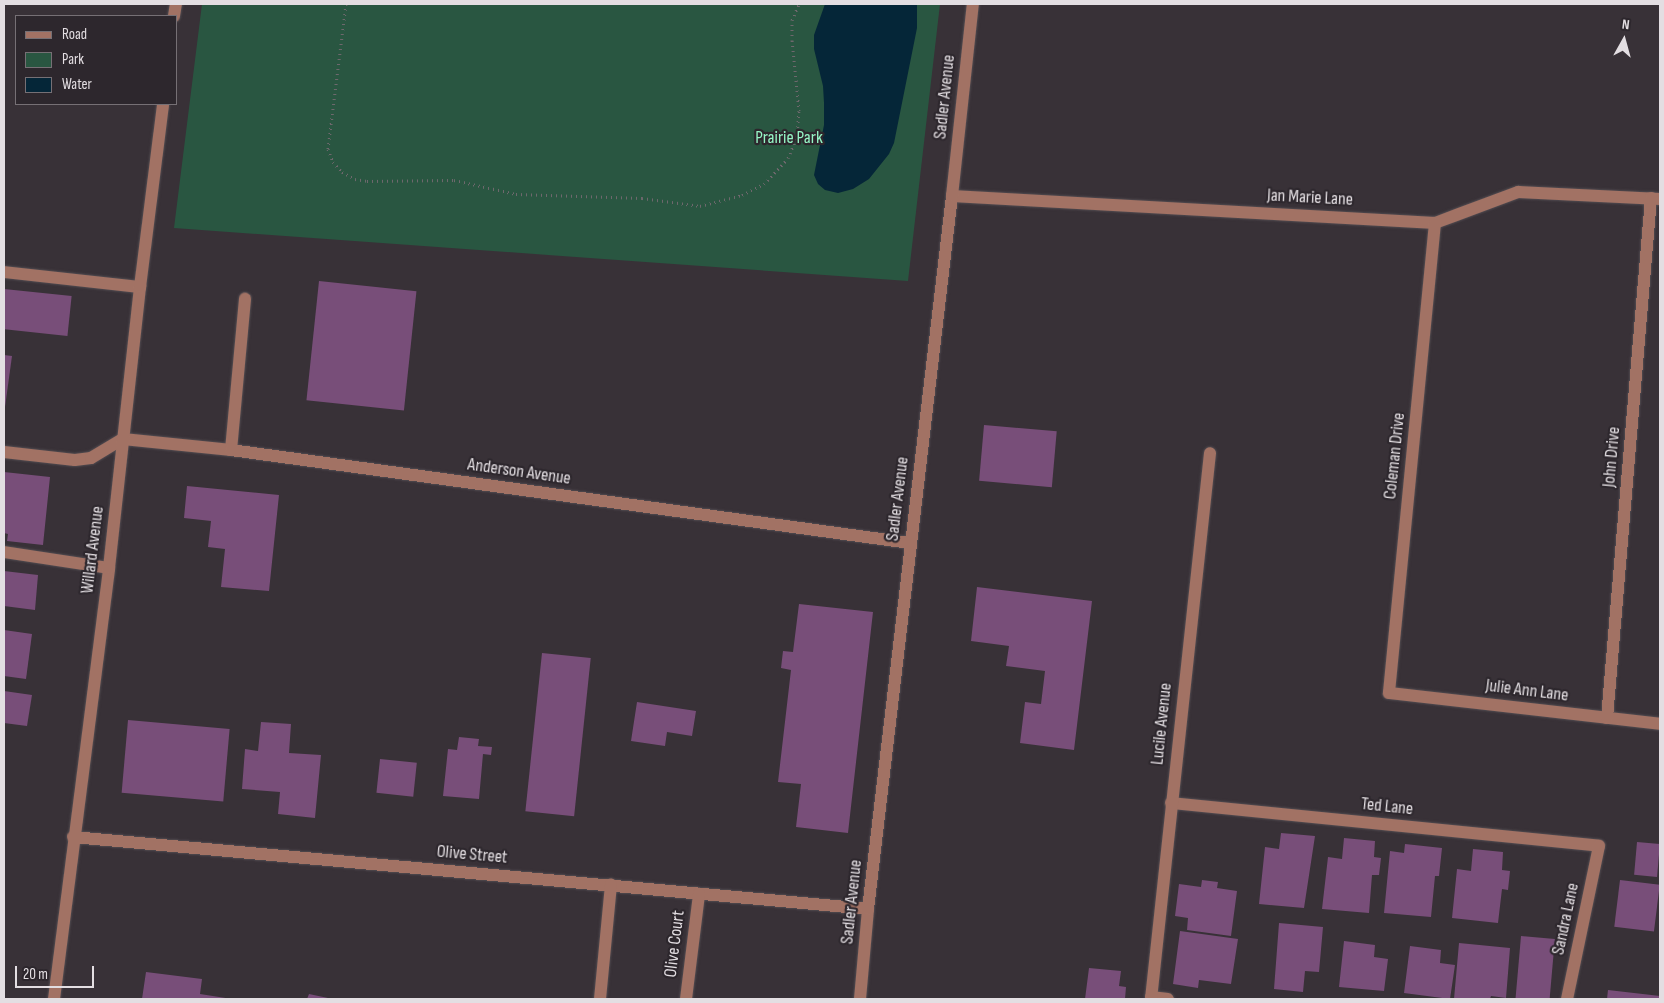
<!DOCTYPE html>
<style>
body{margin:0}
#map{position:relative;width:1664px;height:1003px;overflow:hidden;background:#383137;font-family:"Sofia Sans Condensed",sans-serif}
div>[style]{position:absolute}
.green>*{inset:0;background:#295641}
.water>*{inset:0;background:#052638}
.building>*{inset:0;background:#784e79;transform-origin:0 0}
.path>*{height:3px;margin-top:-1.5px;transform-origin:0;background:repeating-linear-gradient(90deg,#6e686d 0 1px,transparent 0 5px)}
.roads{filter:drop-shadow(0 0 1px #534d52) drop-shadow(0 0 1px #534d52)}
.minor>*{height:12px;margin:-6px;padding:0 6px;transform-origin:6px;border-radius:6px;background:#a27264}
span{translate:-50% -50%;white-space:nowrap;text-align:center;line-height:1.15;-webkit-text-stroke:4.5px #2d272d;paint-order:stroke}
.street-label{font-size:18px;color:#e3dee2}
.park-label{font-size:18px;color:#95f5c5}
.frame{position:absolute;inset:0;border:5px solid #e3dee2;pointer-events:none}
.legend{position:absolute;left:15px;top:15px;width:162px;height:90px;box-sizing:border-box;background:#2d272d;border:1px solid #767075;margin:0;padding:6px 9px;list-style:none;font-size:15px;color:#e3dee2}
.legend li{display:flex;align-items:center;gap:10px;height:25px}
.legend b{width:25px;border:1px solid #767075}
.north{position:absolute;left:1599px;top:15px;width:50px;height:50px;-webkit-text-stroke:4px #2d272d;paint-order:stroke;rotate:7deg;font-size:14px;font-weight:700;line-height:20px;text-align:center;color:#e3dee2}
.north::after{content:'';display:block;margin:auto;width:18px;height:22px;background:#e3dee2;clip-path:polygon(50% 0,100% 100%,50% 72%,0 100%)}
.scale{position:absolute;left:15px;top:966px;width:79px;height:22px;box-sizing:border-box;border:2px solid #e3dee2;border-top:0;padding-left:6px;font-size:15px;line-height:18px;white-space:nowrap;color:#e3dee2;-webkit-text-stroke:4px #2d272d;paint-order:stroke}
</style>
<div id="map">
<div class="green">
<div style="clip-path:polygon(202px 4px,940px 4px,908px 281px,174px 228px)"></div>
</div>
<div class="water">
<div style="clip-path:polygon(825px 4px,917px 4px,917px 28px,894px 143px,889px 154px,869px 179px,853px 189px,838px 193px,825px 190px,818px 184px,814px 175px,824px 125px,824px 103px,823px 86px,814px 49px,814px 35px)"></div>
</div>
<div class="building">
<div style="left:319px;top:281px;width:98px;height:120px;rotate:6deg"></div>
<div style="left:4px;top:289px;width:68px;height:40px;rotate:6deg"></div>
<div style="clip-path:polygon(4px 355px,12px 356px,5px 407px,4px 406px)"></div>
<div style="left:984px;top:425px;width:73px;height:56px;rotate:5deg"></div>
<div style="clip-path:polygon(4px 472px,50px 477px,43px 545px,7px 541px,8px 534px,4px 533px)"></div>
<div style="clip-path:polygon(187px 486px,279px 495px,269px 591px,221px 587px,225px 549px,208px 547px,211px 521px,184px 518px)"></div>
<div style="clip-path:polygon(4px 571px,38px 575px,35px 610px,4px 606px)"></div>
<div style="clip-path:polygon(977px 587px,1092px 601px,1074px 750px,1020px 743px,1025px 702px,1041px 704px,1045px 671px,1006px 666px,1009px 646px,971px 641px)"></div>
<div style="clip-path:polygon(799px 604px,873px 612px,848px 833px,796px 827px,801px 784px,778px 782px,791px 670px,781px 668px,783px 651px,793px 652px)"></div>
<div style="clip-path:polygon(4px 630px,32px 634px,26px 679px,4px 676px)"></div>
<div style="left:542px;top:653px;width:49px;height:159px;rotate:6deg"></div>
<div style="clip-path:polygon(4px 691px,32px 695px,27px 726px,4px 723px)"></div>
<div style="clip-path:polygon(637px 702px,696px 711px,692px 736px,667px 732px,665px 746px,631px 741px)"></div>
<div style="left:128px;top:720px;width:102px;height:73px;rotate:5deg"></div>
<div style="clip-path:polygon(261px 722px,291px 724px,289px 753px,321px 755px,315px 818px,278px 814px,280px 792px,242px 789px,245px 749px,258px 751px)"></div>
<div style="clip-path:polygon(459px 737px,479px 739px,478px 746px,492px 747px,491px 755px,483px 754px,479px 799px,443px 796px,448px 749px,457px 750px)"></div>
<div style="left:380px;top:759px;width:37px;height:34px;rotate:6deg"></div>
<div style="clip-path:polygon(1281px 833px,1315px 836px,1304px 908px,1259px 904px,1265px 847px,1279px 849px)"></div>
<div style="clip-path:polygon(1344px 838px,1375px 841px,1374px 857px,1381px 858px,1379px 875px,1372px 875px,1369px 913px,1322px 909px,1328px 857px,1342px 859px)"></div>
<div style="left:1637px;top:842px;width:23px;height:33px;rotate:5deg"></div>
<div style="clip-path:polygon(1405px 844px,1442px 848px,1439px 876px,1435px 876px,1431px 917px,1384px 913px,1390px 851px,1404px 853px)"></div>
<div style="clip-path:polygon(1473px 849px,1503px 852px,1502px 870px,1510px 871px,1508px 890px,1502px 889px,1498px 923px,1452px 918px,1457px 869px,1471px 871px)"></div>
<div style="clip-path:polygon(1202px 880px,1218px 882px,1217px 888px,1237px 891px,1231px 936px,1187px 930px,1188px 918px,1175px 916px,1179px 884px,1201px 887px)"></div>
<div style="left:1620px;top:880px;width:40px;height:47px;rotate:7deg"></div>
<div style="clip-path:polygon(1279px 923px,1323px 927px,1319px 972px,1305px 971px,1303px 992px,1274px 989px)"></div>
<div style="clip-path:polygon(1180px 931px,1238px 939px,1231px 984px,1199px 980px,1198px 988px,1173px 984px)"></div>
<div style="left:1521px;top:936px;width:34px;height:63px;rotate:5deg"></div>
<div style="clip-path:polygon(1344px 941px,1375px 945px,1374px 957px,1388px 959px,1384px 991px,1339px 987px)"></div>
<div style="clip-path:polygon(1459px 943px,1510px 948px,1506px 998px,1491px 996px,1490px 999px,1454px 999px)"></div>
<div style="clip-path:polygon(1410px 946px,1441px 950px,1440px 963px,1455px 965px,1450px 999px,1404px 993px)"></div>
<div style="clip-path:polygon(1089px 968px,1121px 971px,1119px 986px,1126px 987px,1125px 999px,1085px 999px)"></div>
<div style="clip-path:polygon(146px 972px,202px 979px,200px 994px,232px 999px,142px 999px)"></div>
<div style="clip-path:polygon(1608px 990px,1660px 996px,1660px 999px,1607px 999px)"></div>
<div style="clip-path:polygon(309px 994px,328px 998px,327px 999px,307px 999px)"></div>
</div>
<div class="path">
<div style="left:346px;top:4px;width:146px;rotate:97.1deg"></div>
<div style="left:328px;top:149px;width:14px;rotate:69deg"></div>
<div style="left:333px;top:162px;width:13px;rotate:48deg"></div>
<div style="left:342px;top:172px;width:15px;rotate:28deg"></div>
<div style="left:355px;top:179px;width:12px;rotate:9deg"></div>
<div style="left:367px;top:181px;width:87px;rotate:-0.7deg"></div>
<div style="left:454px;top:180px;width:64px;rotate:12.7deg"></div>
<div style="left:516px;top:194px;width:126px;rotate:1.8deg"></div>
<div style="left:642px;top:198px;width:59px;rotate:7.9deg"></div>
<div style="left:700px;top:206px;width:43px;rotate:-14.7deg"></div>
<div style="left:742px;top:195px;width:25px;rotate:-27deg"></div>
<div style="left:764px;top:184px;width:35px;rotate:-47deg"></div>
<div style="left:788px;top:158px;width:23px;rotate:-67deg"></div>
<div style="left:797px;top:137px;width:26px;rotate:-86deg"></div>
<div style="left:799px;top:111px;width:71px;rotate:-95.6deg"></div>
<div style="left:792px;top:40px;width:20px;rotate:-90deg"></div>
<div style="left:792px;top:20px;width:17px;rotate:-66deg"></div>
</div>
<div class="roads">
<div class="minor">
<div style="left:174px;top:16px;width:12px;rotate:-81deg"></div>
<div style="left:952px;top:196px;width:484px;rotate:3.2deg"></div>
<div style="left:1435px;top:223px;width:89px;rotate:-20.5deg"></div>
<div style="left:1518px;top:192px;width:142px;rotate:2.8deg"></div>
<div style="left:1435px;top:223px;width:472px;rotate:95.6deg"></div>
<div style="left:1389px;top:693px;width:273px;rotate:6.5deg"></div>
<div style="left:4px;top:272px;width:137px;rotate:6.3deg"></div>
<div style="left:231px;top:450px;width:152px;rotate:-84.7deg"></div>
<div style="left:4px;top:452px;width:71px;rotate:6.4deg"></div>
<div style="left:75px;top:460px;width:16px;rotate:-7deg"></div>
<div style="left:91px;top:458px;width:37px;rotate:-31deg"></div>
<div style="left:123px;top:439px;width:109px;rotate:5.8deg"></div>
<div style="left:231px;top:450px;width:685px;rotate:7.8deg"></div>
<div style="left:4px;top:552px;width:106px;rotate:8.7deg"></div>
<div style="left:1607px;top:718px;width:522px;rotate:-85.16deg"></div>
<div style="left:1171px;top:803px;width:430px;rotate:5.7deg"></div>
<div style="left:1599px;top:846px;width:156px;rotate:101.8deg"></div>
<div style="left:73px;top:837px;width:798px;rotate:5.17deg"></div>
<div style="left:1151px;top:997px;width:17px;rotate:7deg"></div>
<div style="left:54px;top:999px;width:434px;rotate:-82.7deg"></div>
<div style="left:109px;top:568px;width:283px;rotate:-83.7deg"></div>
<div style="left:140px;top:287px;width:184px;rotate:-82.8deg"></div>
<div style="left:600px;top:999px;width:115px;rotate:-84.5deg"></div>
<div style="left:686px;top:999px;width:106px;rotate:-82.9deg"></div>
<div style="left:860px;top:999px;width:90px;rotate:-84.9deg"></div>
<div style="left:868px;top:909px;width:718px;rotate:-83.28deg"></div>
<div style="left:952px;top:196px;width:193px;rotate:-83.8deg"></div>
<div style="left:1151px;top:999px;width:549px;rotate:-83.83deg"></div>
</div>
</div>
<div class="street-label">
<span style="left:945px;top:97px;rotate:-84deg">Sadler Avenue</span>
<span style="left:1310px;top:198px;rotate:3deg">Jan Marie Lane</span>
<span style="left:1395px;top:456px;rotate:-84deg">Coleman Drive</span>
<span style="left:1612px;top:457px;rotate:-85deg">John Drive</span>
<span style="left:519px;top:472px;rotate:8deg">Anderson Avenue</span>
<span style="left:898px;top:499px;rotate:-83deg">Sadler Avenue</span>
<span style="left:93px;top:550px;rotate:-83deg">Willard Avenue</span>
<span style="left:1527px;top:691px;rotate:7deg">Julie Ann Lane</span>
<span style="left:1162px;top:724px;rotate:-84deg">Lucile Avenue</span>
<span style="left:1387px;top:807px;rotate:6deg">Ted Lane</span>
<span style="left:472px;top:855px;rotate:5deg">Olive Street</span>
<span style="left:852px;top:902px;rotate:-84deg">Sadler Avenue</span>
<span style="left:1566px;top:919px;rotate:-78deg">Sandra Lane</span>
<span style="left:675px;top:944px;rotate:-83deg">Olive Court</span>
</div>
<div class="park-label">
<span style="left:789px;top:138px">Prairie Park</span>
</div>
<div class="frame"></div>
<ul class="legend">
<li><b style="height:6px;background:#a27264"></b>Road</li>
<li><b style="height:14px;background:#295641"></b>Park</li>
<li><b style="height:14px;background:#052638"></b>Water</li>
</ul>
<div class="north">N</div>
<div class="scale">20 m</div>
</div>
